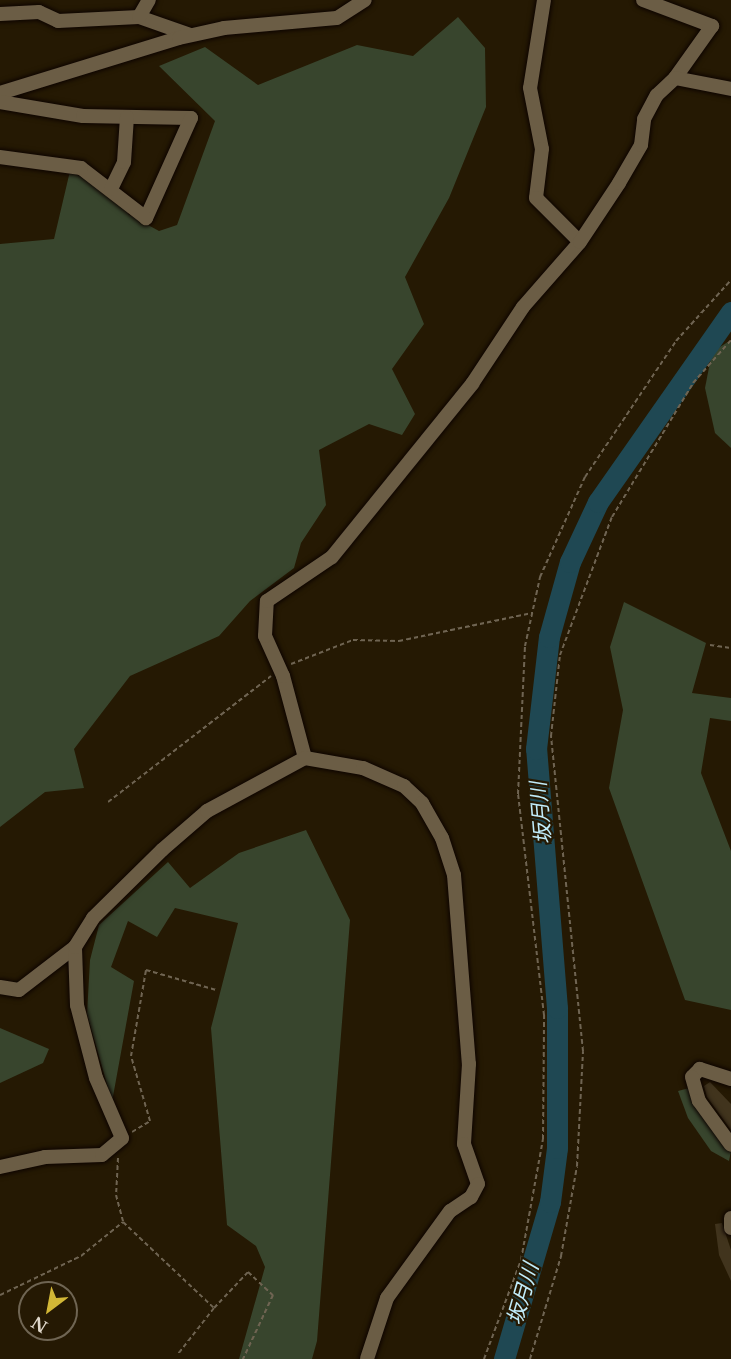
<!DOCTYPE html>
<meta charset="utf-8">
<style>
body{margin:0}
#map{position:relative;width:731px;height:1359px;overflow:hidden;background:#251903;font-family:"Libre Baskerville","Noto Sans JP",serif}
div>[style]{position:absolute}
.green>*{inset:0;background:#38452d}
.river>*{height:21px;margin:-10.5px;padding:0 10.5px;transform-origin:10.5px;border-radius:10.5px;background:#1f4853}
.building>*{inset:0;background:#41341d}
.path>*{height:2px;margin-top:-1px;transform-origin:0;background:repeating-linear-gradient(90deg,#6f6452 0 4.5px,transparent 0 7.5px)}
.roads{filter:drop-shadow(0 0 2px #0d0400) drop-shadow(0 0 2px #0d0400)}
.minor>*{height:14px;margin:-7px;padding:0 7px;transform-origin:7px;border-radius:7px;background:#6b5d45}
span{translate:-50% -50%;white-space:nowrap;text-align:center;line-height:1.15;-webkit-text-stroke:4.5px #251903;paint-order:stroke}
.water-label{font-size:21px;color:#c1ecfa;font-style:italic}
.north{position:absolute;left:18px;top:1281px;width:60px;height:60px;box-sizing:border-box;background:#251903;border:2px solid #6f6553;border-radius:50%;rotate:212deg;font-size:16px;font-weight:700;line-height:24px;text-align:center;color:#dfd7ca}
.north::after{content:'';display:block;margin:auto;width:21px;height:27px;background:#d2b736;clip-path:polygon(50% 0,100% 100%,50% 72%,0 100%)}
</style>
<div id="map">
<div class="green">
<div style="clip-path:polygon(458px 17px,485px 48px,486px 107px,449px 198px,405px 277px,424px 324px,392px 369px,415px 414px,402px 435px,369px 424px,319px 450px,326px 505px,301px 543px,294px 568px,250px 601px,219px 636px,130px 676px,74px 749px,84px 788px,45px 792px,0 827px,0 244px,54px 239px,70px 171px,125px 200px,128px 214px,159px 231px,177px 225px,215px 121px,159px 66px,205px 47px,258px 85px,357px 45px,413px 56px)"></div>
<div style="clip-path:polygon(731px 340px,731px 448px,715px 433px,705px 388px,712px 352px)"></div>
<div style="clip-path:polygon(624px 602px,706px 643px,692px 693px,731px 698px,731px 721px,710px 718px,701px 773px,731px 851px,731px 1010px,685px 1000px,609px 788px,623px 710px,610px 647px)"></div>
<div style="clip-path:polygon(306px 830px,350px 920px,317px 1341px,312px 1359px,239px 1359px,265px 1267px,256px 1246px,227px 1225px,211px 1028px,238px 923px,175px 908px,157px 937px,128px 921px,111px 967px,134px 981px,112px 1102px,87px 1014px,90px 960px,99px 925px,168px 862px,190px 888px,239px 853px)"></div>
<div style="clip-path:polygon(0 1028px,49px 1049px,43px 1063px,0 1083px)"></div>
<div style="clip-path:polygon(693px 1087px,731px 1151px,729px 1161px,711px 1151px,688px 1118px,678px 1091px)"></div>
</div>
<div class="river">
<div style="left:504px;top:1359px;width:164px;rotate:-73.7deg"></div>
<div style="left:550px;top:1202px;width:54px;rotate:-82.6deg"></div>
<div style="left:557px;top:1148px;width:140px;rotate:-90deg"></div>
<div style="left:557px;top:1008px;width:260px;rotate:-94.6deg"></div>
<div style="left:536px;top:749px;width:113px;rotate:-83.4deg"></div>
<div style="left:549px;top:637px;width:78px;rotate:-74.4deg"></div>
<div style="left:570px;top:562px;width:66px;rotate:-65deg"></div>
<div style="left:598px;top:502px;width:232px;rotate:-55deg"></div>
</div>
<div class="building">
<div style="clip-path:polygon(710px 1082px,731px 1104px,731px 1130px,707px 1097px,704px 1086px)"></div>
<div style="clip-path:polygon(722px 1223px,731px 1250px,731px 1281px,719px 1255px,715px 1224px)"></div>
</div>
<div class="path">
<div style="left:710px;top:645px;width:21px;rotate:8deg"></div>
<div style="left:291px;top:664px;width:66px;rotate:-21.2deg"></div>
<div style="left:353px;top:640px;width:46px;rotate:1.2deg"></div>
<div style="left:399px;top:641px;width:136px;rotate:-11.9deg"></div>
<div style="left:108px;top:802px;width:206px;rotate:-37.7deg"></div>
<div style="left:132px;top:1132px;width:21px;rotate:-31deg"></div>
<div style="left:150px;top:1121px;width:68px;rotate:-106.3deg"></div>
<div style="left:131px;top:1056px;width:87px;rotate:-80.1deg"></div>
<div style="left:146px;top:970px;width:73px;rotate:15.9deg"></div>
<div style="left:118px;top:1158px;width:37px;rotate:93deg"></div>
<div style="left:116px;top:1195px;width:28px;rotate:75deg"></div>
<div style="left:123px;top:1222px;width:125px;rotate:43.4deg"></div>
<div style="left:214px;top:1308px;width:58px;rotate:128deg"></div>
<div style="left:0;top:1295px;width:90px;rotate:-25.7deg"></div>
<div style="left:81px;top:1256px;width:54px;rotate:-39deg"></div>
<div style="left:214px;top:1308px;width:50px;rotate:-46.6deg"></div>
<div style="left:248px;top:1272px;width:34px;rotate:43deg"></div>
<div style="left:273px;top:1295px;width:71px;rotate:115.1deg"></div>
<div style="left:484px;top:1359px;width:106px;rotate:-69.5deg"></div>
<div style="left:521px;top:1260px;width:123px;rotate:-79.7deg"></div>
<div style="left:543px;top:1139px;width:124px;rotate:-89.5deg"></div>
<div style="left:544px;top:1015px;width:223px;rotate:-96.7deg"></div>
<div style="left:518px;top:794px;width:148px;rotate:-87.3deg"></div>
<div style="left:525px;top:646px;width:71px;rotate:-77.7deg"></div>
<div style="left:540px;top:577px;width:110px;rotate:-65.8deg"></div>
<div style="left:585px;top:477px;width:164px;rotate:-56.2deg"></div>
<div style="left:676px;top:341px;width:82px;rotate:-48deg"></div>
<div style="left:530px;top:1359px;width:108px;rotate:-73.2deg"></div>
<div style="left:561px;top:1256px;width:91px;rotate:-79.9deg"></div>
<div style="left:577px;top:1166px;width:115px;rotate:-87deg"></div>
<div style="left:583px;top:1051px;width:317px;rotate:-95.8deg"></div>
<div style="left:551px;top:736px;width:81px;rotate:-83.7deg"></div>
<div style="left:560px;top:655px;width:147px;rotate:-69.4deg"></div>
<div style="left:612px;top:517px;width:157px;rotate:-58.8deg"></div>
<div style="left:693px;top:383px;width:57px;rotate:-48.5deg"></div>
</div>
<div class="roads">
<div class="minor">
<div style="left:544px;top:0;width:89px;rotate:99deg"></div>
<div style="left:530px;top:88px;width:62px;rotate:78.9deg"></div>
<div style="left:542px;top:149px;width:49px;rotate:97deg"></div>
<div style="left:536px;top:198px;width:62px;rotate:45deg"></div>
<div style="left:643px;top:0;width:74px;rotate:20.6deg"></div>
<div style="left:712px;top:26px;width:64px;rotate:125.4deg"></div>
<div style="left:0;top:14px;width:39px;rotate:-3deg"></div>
<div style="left:39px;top:12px;width:21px;rotate:25deg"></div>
<div style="left:58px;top:21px;width:81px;rotate:-2.8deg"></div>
<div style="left:139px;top:17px;width:54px;rotate:19.4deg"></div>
<div style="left:139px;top:17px;width:20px;rotate:-60deg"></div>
<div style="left:0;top:93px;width:187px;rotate:-17.1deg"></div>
<div style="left:179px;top:38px;width:46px;rotate:-12.5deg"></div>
<div style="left:224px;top:28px;width:113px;rotate:-5.1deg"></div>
<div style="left:337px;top:18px;width:33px;rotate:-33deg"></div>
<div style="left:0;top:102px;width:84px;rotate:9.6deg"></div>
<div style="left:83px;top:116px;width:108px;rotate:1.1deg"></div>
<div style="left:191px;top:118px;width:110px;rotate:114.2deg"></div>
<div style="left:146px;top:218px;width:82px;rotate:-142.4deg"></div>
<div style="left:81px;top:168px;width:82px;rotate:-172.3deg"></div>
<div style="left:111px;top:189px;width:30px;rotate:-64deg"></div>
<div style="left:124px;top:162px;width:45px;rotate:-86.2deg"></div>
<div style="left:305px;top:758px;width:85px;rotate:-105deg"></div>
<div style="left:283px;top:676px;width:44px;rotate:-114.2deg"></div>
<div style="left:265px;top:636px;width:35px;rotate:-87deg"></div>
<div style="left:267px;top:601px;width:78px;rotate:-34.1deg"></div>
<div style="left:332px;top:557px;width:223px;rotate:-51deg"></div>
<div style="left:472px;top:384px;width:92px;rotate:-56.5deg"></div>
<div style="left:523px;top:307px;width:86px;rotate:-48.8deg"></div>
<div style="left:580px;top:242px;width:71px;rotate:-56.5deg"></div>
<div style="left:619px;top:183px;width:44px;rotate:-59.9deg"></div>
<div style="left:641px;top:145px;width:26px;rotate:-83deg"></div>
<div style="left:644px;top:119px;width:27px;rotate:-62deg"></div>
<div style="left:657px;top:95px;width:25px;rotate:-43deg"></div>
<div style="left:675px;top:78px;width:57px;rotate:11.1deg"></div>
<div style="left:0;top:987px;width:19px;rotate:9deg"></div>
<div style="left:19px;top:990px;width:71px;rotate:-37.5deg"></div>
<div style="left:731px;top:1079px;width:33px;rotate:-162deg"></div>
<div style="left:700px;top:1069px;width:11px;rotate:135deg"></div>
<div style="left:692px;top:1077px;width:25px;rotate:74deg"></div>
<div style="left:699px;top:1101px;width:54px;rotate:54deg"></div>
<div style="left:0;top:1167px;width:46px;rotate:-12.5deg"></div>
<div style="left:45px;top:1157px;width:57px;rotate:-2deg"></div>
<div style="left:102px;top:1155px;width:26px;rotate:-40deg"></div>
<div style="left:122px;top:1138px;width:65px;rotate:-113.4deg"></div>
<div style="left:96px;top:1078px;width:75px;rotate:-104.6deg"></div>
<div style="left:77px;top:1005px;width:58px;rotate:-92deg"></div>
<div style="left:75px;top:947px;width:34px;rotate:-58deg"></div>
<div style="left:93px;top:918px;width:97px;rotate:-44.6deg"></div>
<div style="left:162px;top:850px;width:60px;rotate:-40.9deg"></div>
<div style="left:207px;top:811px;width:111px;rotate:-28.4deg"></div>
<div style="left:305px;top:758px;width:59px;rotate:9.8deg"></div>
<div style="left:363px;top:768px;width:45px;rotate:23.7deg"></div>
<div style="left:404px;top:786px;width:25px;rotate:43deg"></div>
<div style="left:422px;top:803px;width:40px;rotate:60.3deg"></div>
<div style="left:442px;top:838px;width:39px;rotate:72deg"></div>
<div style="left:454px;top:875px;width:190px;rotate:85.5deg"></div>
<div style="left:469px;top:1064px;width:80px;rotate:93.6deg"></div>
<div style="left:464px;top:1144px;width:42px;rotate:70.7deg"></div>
<div style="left:478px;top:1184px;width:15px;rotate:118deg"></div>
<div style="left:471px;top:1197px;width:25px;rotate:146deg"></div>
<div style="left:450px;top:1211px;width:107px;rotate:125.9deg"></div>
<div style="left:387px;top:1298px;width:64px;rotate:108.2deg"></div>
<div style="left:731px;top:1218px;width:10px;rotate:90deg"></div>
</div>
</div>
<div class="water-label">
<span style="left:541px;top:813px;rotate:-95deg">坂月川</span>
<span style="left:523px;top:1294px;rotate:-74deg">坂月川</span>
</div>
<div class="north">N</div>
</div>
